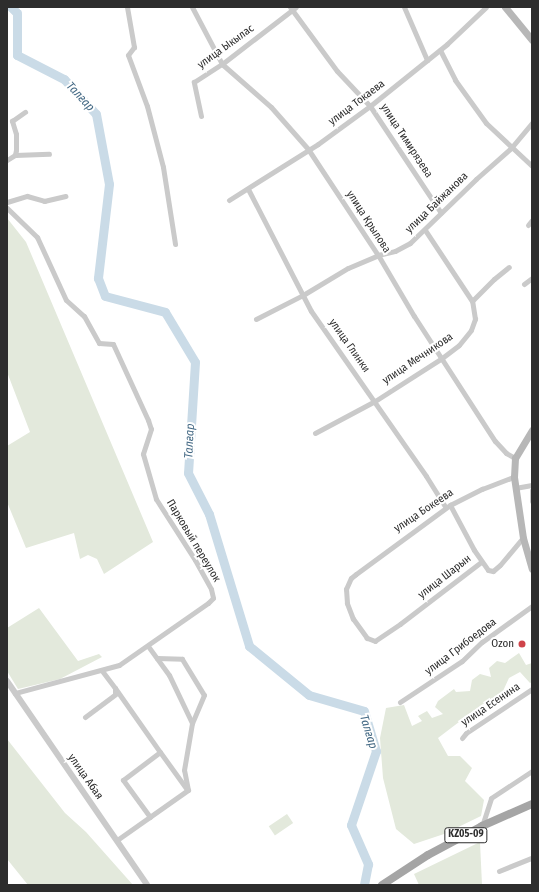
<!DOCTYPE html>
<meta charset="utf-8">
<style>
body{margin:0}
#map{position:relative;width:539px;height:892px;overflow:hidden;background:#fff;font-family:"Fira Sans Condensed",sans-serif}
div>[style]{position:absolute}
.green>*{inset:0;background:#e3e9dc;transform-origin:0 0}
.river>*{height:9px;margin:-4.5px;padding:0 4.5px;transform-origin:4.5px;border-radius:4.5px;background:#cadbe7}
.minor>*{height:5px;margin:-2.5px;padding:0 2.5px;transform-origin:2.5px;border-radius:2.5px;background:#cacaca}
.tertiary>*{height:6px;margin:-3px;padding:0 3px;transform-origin:3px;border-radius:3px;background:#cacaca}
.secondary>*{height:7px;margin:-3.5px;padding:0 3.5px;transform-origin:3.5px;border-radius:3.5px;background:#b7b7b7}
.primary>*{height:8px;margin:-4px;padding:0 4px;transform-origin:4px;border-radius:4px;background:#a5a5a5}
.dots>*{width:11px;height:11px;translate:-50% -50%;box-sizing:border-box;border:2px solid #fff;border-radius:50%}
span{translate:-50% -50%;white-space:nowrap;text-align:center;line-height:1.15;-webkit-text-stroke:4px #fff;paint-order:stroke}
.shield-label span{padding:1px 3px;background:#fff;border:1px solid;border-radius:3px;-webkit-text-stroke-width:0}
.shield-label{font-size:10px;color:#2d2d2d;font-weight:700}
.street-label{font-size:11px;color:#2d2d2d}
.poi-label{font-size:11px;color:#2d2d2d}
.right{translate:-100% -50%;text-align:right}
.water-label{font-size:12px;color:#456a85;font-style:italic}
.frame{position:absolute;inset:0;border:8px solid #2d2d2d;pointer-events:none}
</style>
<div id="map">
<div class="green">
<div style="clip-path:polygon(7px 218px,26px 242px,153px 542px,104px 574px,97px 559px,88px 555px,80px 559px,74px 533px,26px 548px,7px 502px,7px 446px,30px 432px,7px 372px)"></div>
<div style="clip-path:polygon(39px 608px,78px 661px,99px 654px,102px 657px,60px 679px,18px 689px,7px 671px,7px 628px)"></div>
<div style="clip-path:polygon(519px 653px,526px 665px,532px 663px,532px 682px,530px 683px,520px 672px,509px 678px,503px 691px,480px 706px,438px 738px,448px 756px,460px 756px,472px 768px,465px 781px,484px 800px,481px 816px,444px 834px,414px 844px,396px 829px,383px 778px,380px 738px,386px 708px,404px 705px,412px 726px,422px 721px,418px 716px,427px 711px,432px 718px,443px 714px,435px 707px,438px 701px,454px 689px,456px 692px,470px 691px,472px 680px,480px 674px,491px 677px,489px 668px,497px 661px,505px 663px)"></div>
<div style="clip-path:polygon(7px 739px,65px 813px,86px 832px,133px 885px,28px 885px,7px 859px)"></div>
<div style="left:287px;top:814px;width:11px;height:22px;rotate:56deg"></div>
<div style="clip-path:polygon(480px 842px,482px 885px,419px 885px,414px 874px)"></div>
</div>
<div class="river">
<div style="left:11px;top:7px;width:8px;rotate:45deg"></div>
<div style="left:17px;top:13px;width:42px;rotate:90deg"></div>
<div style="left:17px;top:55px;width:53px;rotate:27.1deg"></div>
<div style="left:64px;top:79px;width:47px;rotate:47.6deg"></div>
<div style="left:96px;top:114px;width:71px;rotate:79.5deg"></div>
<div style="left:109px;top:184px;width:95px;rotate:96.7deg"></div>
<div style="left:98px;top:278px;width:19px;rotate:69deg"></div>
<div style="left:105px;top:296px;width:62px;rotate:14.9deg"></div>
<div style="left:165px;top:312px;width:58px;rotate:59deg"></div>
<div style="left:195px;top:362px;width:111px;rotate:93.6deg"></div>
<div style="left:188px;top:473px;width:46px;rotate:62.9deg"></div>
<div style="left:209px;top:514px;width:138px;rotate:73.1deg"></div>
<div style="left:249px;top:646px;width:77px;rotate:39.2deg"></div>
<div style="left:309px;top:695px;width:57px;rotate:16.2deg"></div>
<div style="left:364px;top:711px;width:42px;rotate:73.3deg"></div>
<div style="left:376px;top:751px;width:78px;rotate:108.7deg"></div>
<div style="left:351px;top:825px;width:43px;rotate:66.4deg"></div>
<div style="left:368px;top:864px;width:21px;rotate:101deg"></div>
</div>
<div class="minor">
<div style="left:127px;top:7px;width:41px;rotate:80.1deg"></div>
<div style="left:134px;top:47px;width:10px;rotate:127deg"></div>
<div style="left:128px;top:55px;width:54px;rotate:69.6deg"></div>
<div style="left:147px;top:106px;width:63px;rotate:75.3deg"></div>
<div style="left:163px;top:167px;width:78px;rotate:81.1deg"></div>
<div style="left:192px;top:7px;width:64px;rotate:62.2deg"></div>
<div style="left:222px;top:64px;width:65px;rotate:41.3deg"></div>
<div style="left:271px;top:107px;width:56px;rotate:48.6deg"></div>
<div style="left:308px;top:149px;width:127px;rotate:56.6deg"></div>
<div style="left:378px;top:255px;width:71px;rotate:59.5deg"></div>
<div style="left:414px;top:316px;width:149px;rotate:57.1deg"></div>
<div style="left:495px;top:441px;width:16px;rotate:47deg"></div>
<div style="left:506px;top:453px;width:10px;rotate:29deg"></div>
<div style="left:290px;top:7px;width:79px;rotate:53.7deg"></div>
<div style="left:337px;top:71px;width:48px;rotate:46.7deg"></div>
<div style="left:370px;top:106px;width:128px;rotate:56.4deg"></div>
<div style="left:404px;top:7px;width:58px;rotate:66.5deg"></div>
<div style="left:440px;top:50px;width:34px;rotate:63deg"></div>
<div style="left:455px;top:80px;width:53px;rotate:54.2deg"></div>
<div style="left:486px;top:123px;width:63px;rotate:43.1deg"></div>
<div style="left:201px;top:116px;width:35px;rotate:-102deg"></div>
<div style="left:194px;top:82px;width:33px;rotate:-33deg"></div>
<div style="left:222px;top:64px;width:93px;rotate:-37.6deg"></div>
<div style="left:15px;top:155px;width:34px;rotate:-2deg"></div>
<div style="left:7px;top:160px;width:9px;rotate:-32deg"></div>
<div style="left:15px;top:155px;width:5px;rotate:-79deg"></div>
<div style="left:16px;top:150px;width:16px;rotate:-90deg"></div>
<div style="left:16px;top:134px;width:14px;rotate:-107deg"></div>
<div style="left:12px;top:121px;width:16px;rotate:-35deg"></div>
<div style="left:248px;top:189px;width:137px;rotate:62.7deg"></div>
<div style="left:311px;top:311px;width:201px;rotate:55.1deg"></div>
<div style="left:426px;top:476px;width:36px;rotate:58deg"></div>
<div style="left:229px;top:200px;width:105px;rotate:-32.2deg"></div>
<div style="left:318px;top:144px;width:64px;rotate:-36.2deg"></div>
<div style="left:370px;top:106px;width:99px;rotate:-38.8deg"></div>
<div style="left:447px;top:44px;width:54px;rotate:-43.5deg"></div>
<div style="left:7px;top:202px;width:21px;rotate:-17deg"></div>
<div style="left:27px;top:196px;width:18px;rotate:16deg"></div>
<div style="left:44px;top:201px;width:22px;rotate:-13deg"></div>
<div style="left:7px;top:208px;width:42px;rotate:44deg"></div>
<div style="left:37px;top:237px;width:69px;rotate:65.3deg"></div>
<div style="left:66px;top:300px;width:24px;rotate:42deg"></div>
<div style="left:84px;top:316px;width:31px;rotate:61deg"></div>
<div style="left:99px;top:343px;width:14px;rotate:4deg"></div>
<div style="left:113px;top:344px;width:84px;rotate:65.3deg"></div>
<div style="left:148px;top:420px;width:9px;rotate:72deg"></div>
<div style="left:151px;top:429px;width:26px;rotate:108deg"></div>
<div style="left:143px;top:454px;width:47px;rotate:73.9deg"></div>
<div style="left:156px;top:499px;width:72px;rotate:57.4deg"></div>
<div style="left:195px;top:560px;width:33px;rotate:61deg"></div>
<div style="left:211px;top:589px;width:9px;rotate:77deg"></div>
<div style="left:213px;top:598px;width:7px;rotate:135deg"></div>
<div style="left:208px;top:603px;width:108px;rotate:145.1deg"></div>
<div style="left:119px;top:665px;width:108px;rotate:164.9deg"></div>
<div style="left:528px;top:225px;width:6px;rotate:-51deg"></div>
<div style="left:524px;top:284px;width:10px;rotate:-37deg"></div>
<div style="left:472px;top:301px;width:31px;rotate:-45deg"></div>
<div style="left:494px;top:279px;width:19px;rotate:-39deg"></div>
<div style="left:256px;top:319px;width:53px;rotate:-27.1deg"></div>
<div style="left:303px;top:295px;width:52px;rotate:-31deg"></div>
<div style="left:348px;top:268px;width:33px;rotate:-23deg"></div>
<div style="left:378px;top:255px;width:17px;rotate:-13deg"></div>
<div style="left:395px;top:251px;width:17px;rotate:-28deg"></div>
<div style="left:410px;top:243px;width:92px;rotate:-44.1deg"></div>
<div style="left:476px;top:179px;width:47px;rotate:-41.5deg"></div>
<div style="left:511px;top:148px;width:33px;rotate:-50deg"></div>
<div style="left:315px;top:433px;width:68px;rotate:-28.1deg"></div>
<div style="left:375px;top:401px;width:80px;rotate:-32.7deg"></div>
<div style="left:442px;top:358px;width:21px;rotate:-37deg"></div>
<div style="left:459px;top:345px;width:19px;rotate:-51deg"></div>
<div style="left:471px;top:330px;width:12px;rotate:-70deg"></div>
<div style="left:475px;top:319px;width:18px;rotate:-99deg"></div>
<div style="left:472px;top:301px;width:85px;rotate:-123.5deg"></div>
<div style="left:515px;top:488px;width:17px;rotate:-10deg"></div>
<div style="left:532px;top:490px;width:11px;rotate:90deg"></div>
<div style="left:450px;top:505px;width:51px;rotate:61.9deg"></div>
<div style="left:474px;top:550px;width:24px;rotate:55deg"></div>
<div style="left:488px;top:570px;width:5px;rotate:11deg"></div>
<div style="left:493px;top:571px;width:9px;rotate:-41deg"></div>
<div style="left:500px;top:565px;width:35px;rotate:-50deg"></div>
<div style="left:481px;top:562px;width:102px;rotate:142.6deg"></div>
<div style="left:400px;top:624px;width:30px;rotate:146deg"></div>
<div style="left:375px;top:641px;width:9px;rotate:-159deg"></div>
<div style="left:367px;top:638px;width:24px;rotate:-126deg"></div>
<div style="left:353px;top:619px;width:17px;rotate:-111deg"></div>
<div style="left:347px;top:603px;width:14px;rotate:-94deg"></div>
<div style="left:346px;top:589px;width:12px;rotate:-66deg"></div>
<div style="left:351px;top:578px;width:6px;rotate:-39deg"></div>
<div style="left:356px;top:574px;width:117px;rotate:-36.3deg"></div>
<div style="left:450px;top:505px;width:36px;rotate:-27deg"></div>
<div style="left:482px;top:489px;width:34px;rotate:-21deg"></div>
<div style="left:157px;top:658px;width:25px;rotate:2deg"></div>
<div style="left:182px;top:659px;width:42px;rotate:58.6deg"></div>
<div style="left:204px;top:695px;width:30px;rotate:113deg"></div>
<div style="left:115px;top:688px;width:78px;rotate:54.9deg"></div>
<div style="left:400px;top:702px;width:74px;rotate:-33.5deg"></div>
<div style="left:462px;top:661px;width:28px;rotate:-44deg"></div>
<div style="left:482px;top:642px;width:62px;rotate:-35.8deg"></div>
<div style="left:85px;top:717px;width:38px;rotate:-37deg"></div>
<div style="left:115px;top:694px;width:6px;rotate:-90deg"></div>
<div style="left:115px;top:688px;width:21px;rotate:-127deg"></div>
<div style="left:462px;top:738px;width:6px;rotate:-51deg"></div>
<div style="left:466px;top:733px;width:79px;rotate:-33.7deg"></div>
<div style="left:150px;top:817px;width:46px;rotate:-126.1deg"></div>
<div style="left:123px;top:780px;width:46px;rotate:-37.1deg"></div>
<div style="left:160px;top:752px;width:44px;rotate:54.2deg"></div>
<div style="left:482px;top:826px;width:29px;rotate:-72deg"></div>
<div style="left:491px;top:798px;width:49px;rotate:-33.4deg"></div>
<div style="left:117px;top:840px;width:87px;rotate:-35.2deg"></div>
<div style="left:188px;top:790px;width:20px;rotate:-101deg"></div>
<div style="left:184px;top:770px;width:48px;rotate:-80.3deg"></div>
<div style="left:192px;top:723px;width:53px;rotate:-115.6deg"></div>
<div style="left:169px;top:675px;width:36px;rotate:-126deg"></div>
<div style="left:499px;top:871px;width:35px;rotate:-22deg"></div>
</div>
<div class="tertiary">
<div style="left:7px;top:681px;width:247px;rotate:55.5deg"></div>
</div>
<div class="secondary">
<div style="left:505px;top:7px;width:43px;rotate:50.7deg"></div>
<div style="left:532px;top:430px;width:33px;rotate:121deg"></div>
<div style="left:515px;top:458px;width:19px;rotate:93deg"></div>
<div style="left:514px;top:477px;width:62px;rotate:81.6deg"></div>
<div style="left:523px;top:538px;width:32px;rotate:74deg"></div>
</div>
<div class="primary">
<div style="left:382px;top:885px;width:55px;rotate:-33.1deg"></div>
<div style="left:428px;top:855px;width:61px;rotate:-28.2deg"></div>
<div style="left:482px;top:826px;width:55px;rotate:-23.7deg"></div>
</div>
<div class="dots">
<div style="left:522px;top:644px;background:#cf444a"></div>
</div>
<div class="shield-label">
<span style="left:466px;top:835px">KZ05-09</span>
</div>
<div class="street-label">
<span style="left:226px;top:47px;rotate:-36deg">улица Ыкылас</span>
<span style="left:357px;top:103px;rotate:-37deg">улица Токаева</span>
<span style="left:406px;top:141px;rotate:57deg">улица Тимирязева</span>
<span style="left:437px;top:203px;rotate:-44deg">улица Байжанова</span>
<span style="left:368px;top:222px;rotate:57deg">улица Крылова</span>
<span style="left:349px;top:346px;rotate:55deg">улица Глинки</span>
<span style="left:418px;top:359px;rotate:-34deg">улица Мечникова</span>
<span style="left:424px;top:511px;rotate:-34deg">улица Бокеева</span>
<span style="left:193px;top:541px;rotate:59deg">Парковый переулок</span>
<span style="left:445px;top:577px;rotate:-38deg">улица Шарын</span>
<span style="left:461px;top:647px;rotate:-37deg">улица Грибоедова</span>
<span style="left:491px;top:705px;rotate:-34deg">улица Есенина</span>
<span style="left:85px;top:777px;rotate:55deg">улица Абая</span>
</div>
<div class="poi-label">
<span class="right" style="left:514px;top:644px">Ozon</span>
</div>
<div class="water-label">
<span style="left:80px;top:97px;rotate:47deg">Талғар</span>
<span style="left:190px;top:441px;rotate:-87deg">Талғар</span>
<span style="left:368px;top:732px;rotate:73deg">Талғар</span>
</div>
<div class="frame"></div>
</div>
